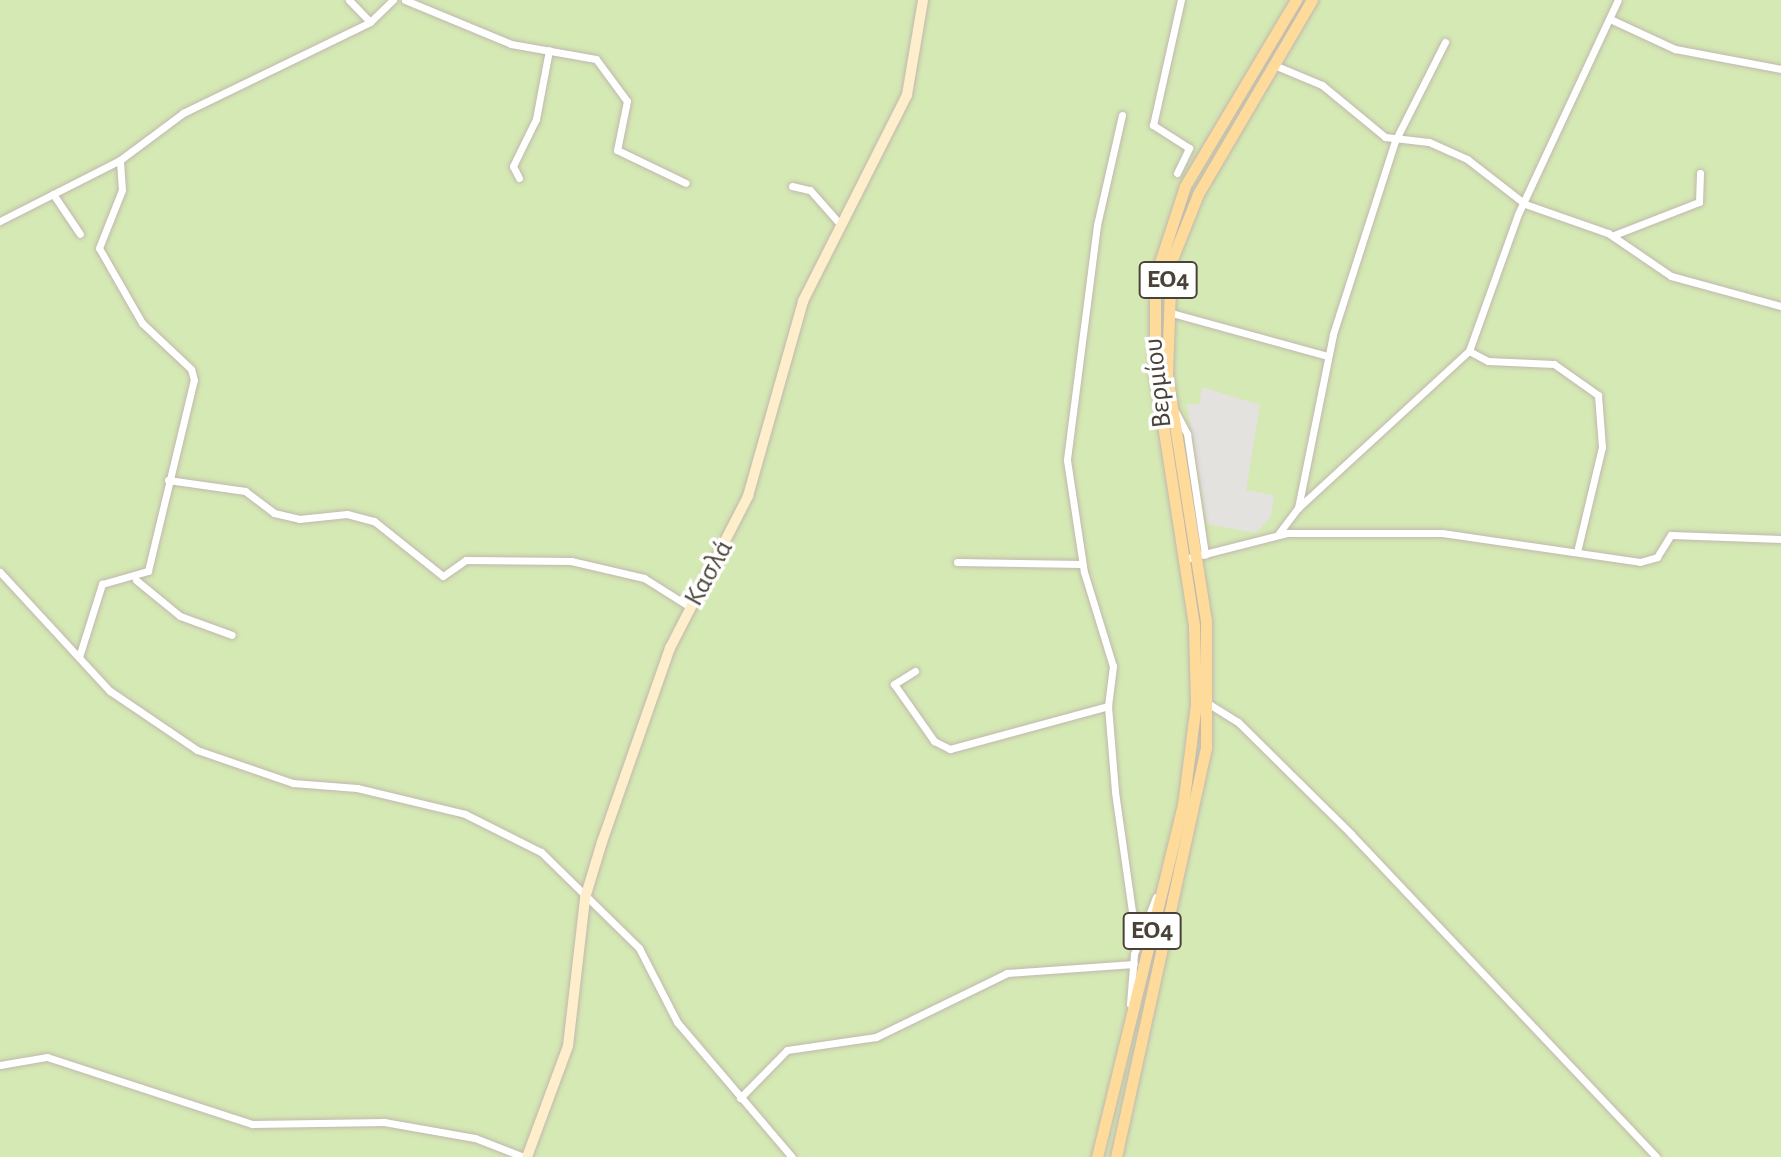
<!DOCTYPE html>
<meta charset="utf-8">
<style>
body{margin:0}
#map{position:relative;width:1781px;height:1157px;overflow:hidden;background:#f5f1eb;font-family:"Alegreya Sans",sans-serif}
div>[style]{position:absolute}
.green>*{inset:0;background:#d5e9b4;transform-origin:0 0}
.parking>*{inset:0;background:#e4e2df}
.roads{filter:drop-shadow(0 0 2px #c1b8ad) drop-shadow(0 0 2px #c1b8ad)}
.street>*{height:7px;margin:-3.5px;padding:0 3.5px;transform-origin:3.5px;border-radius:3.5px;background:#fff}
.secondary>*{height:10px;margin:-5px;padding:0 5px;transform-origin:5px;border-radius:5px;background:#feeecb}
.primary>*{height:11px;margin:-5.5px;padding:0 5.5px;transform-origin:5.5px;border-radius:5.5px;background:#fedb9b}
span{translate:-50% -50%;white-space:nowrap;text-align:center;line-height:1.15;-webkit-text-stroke:7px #fff;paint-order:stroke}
.shield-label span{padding:2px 6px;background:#fff;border:2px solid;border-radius:6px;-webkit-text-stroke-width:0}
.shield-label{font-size:26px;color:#4a4238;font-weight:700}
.street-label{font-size:28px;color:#4a4238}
</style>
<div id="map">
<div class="green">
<div style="left:0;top:0;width:1781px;height:1157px"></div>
</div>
<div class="parking">
<div style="clip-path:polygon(1202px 387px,1260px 405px,1246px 490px,1274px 495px,1271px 517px,1256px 533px,1207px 524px,1187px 404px,1199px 404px)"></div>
</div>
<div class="roads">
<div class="street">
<div style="left:349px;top:0;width:30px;rotate:46deg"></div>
<div style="left:405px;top:0;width:115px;rotate:22.5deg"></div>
<div style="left:511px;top:44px;width:86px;rotate:10deg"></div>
<div style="left:596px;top:59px;width:52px;rotate:53.6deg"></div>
<div style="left:627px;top:101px;width:50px;rotate:101.5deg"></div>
<div style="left:617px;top:150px;width:76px;rotate:25.6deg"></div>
<div style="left:1610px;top:19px;width:72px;rotate:24.8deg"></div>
<div style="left:1675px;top:49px;width:108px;rotate:10.7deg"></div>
<div style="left:1274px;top:65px;width:52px;rotate:22.6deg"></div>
<div style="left:1322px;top:85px;width:82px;rotate:39.5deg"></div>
<div style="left:1385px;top:137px;width:44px;rotate:6.5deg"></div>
<div style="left:1429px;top:142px;width:42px;rotate:24.1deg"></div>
<div style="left:1467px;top:159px;width:73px;rotate:37.8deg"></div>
<div style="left:1525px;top:204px;width:88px;rotate:19.3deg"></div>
<div style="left:1608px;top:233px;width:76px;rotate:34.3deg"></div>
<div style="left:1671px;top:276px;width:114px;rotate:15.3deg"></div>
<div style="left:1122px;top:115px;width:113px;rotate:102.8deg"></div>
<div style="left:1097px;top:225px;width:237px;rotate:97.3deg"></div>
<div style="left:1067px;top:460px;width:113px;rotate:81.4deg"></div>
<div style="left:1084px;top:572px;width:98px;rotate:72.9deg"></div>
<div style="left:1113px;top:666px;width:40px;rotate:97.1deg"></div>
<div style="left:1108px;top:706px;width:86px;rotate:85.3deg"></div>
<div style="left:1115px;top:792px;width:121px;rotate:81.9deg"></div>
<div style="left:1132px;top:912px;width:16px;rotate:52deg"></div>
<div style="left:1177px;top:173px;width:28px;rotate:-64deg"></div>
<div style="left:1189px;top:148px;width:43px;rotate:-147.4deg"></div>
<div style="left:1153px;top:125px;width:128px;rotate:-77.4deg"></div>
<div style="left:519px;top:178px;width:13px;rotate:-117deg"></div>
<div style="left:513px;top:166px;width:52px;rotate:-63.9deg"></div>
<div style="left:536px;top:119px;width:70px;rotate:-79.3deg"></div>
<div style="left:792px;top:186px;width:18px;rotate:13deg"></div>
<div style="left:810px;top:190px;width:45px;rotate:48.6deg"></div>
<div style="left:53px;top:194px;width:48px;rotate:56deg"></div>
<div style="left:0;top:221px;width:135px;rotate:-26.9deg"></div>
<div style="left:120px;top:160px;width:79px;rotate:-36.7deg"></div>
<div style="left:183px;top:113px;width:208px;rotate:-25.9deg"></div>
<div style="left:370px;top:22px;width:32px;rotate:-44deg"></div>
<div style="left:1614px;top:235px;width:91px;rotate:-21.2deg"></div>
<div style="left:1699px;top:202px;width:29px;rotate:-88deg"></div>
<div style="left:1168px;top:312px;width:166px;rotate:15.4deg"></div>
<div style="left:1469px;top:351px;width:21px;rotate:28deg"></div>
<div style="left:1488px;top:361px;width:66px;rotate:2.6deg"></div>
<div style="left:1554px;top:364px;width:54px;rotate:35.2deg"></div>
<div style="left:1598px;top:395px;width:52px;rotate:85.6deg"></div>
<div style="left:1602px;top:447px;width:108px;rotate:103.4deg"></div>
<div style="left:1176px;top:413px;width:24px;rotate:62deg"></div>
<div style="left:1187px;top:434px;width:122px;rotate:81.5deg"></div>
<div style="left:168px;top:480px;width:78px;rotate:8.1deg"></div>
<div style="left:245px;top:491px;width:36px;rotate:37deg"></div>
<div style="left:274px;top:513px;width:26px;rotate:13deg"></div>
<div style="left:299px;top:519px;width:48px;rotate:-5.9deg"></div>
<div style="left:347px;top:514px;width:28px;rotate:15deg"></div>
<div style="left:374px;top:521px;width:88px;rotate:38.6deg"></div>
<div style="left:443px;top:576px;width:28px;rotate:-35deg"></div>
<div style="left:466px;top:560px;width:105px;rotate:0.5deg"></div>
<div style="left:571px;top:561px;width:75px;rotate:13.1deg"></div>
<div style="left:644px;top:578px;width:54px;rotate:32.2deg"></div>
<div style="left:1298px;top:508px;width:232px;rotate:-42.6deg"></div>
<div style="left:1469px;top:351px;width:145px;rotate:-70.3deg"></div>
<div style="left:1518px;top:214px;width:236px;rotate:-65deg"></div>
<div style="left:1279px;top:533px;width:31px;rotate:-53deg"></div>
<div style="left:1298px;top:508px;width:177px;rotate:-78.6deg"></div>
<div style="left:1333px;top:334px;width:203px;rotate:-72.2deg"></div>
<div style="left:1395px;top:141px;width:111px;rotate:-63.2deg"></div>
<div style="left:1185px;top:559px;width:105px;rotate:-14.3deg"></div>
<div style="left:1287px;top:533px;width:155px"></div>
<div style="left:1442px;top:533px;width:200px;rotate:8.3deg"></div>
<div style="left:1640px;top:562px;width:18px;rotate:-16deg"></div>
<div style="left:1657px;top:557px;width:26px;rotate:-58deg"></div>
<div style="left:1671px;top:535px;width:110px;rotate:2.1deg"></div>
<div style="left:957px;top:562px;width:125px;rotate:0.9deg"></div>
<div style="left:0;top:572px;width:162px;rotate:47.3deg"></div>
<div style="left:110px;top:691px;width:105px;rotate:34.1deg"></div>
<div style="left:197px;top:750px;width:102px;rotate:19deg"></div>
<div style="left:293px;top:783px;width:64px;rotate:4.5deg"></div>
<div style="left:357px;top:788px;width:111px;rotate:13.5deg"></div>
<div style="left:465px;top:814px;width:85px;rotate:26.6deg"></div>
<div style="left:541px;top:852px;width:137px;rotate:44.4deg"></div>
<div style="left:639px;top:948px;width:83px;rotate:62.8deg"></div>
<div style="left:677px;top:1022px;width:177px;rotate:49.6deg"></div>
<div style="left:136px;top:580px;width:57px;rotate:39.3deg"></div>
<div style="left:180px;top:616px;width:55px;rotate:20.1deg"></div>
<div style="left:79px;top:657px;width:77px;rotate:-72.5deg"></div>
<div style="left:102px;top:584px;width:48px;rotate:-15.8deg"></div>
<div style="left:148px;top:571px;width:196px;rotate:-76.5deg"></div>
<div style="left:194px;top:380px;width:11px;rotate:-105deg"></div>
<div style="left:191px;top:369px;width:67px;rotate:-136.8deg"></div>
<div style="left:142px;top:323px;width:86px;rotate:-119.8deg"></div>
<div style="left:99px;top:248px;width:62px;rotate:-68.4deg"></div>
<div style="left:122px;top:190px;width:30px;rotate:-94deg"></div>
<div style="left:915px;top:671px;width:25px;rotate:148deg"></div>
<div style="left:894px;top:684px;width:70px;rotate:54.9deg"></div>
<div style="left:934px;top:741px;width:18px;rotate:27deg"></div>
<div style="left:950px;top:749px;width:164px;rotate:-15.2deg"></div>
<div style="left:1209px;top:704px;width:34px;rotate:32deg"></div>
<div style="left:1238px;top:722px;width:159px;rotate:44.7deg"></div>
<div style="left:1351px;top:834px;width:444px;rotate:46.6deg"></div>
<div style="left:1130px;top:1004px;width:50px;rotate:-85.4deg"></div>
<div style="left:1134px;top:954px;width:61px;rotate:-68.9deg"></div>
<div style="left:0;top:1065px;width:48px;rotate:-9.7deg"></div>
<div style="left:47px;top:1057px;width:216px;rotate:18.1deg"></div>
<div style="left:252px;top:1124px;width:132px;rotate:-0.9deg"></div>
<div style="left:384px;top:1122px;width:92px;rotate:10deg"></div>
<div style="left:475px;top:1138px;width:53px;rotate:21.2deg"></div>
<div style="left:740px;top:1098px;width:67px;rotate:-45.6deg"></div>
<div style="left:787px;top:1050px;width:90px;rotate:-8.3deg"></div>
<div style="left:876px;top:1037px;width:146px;rotate:-26deg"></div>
<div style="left:1007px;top:973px;width:127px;rotate:-4.1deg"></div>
</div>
<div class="secondary">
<div style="left:527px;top:1157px;width:118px;rotate:-69.7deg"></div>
<div style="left:568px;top:1046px;width:149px;rotate:-83.4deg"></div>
<div style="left:585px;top:898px;width:59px;rotate:-73.1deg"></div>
<div style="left:602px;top:842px;width:206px;rotate:-70.7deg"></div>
<div style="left:670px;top:648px;width:171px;rotate:-62.8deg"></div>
<div style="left:748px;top:496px;width:203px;rotate:-74.2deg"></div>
<div style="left:803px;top:301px;width:231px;rotate:-63.2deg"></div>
<div style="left:907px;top:95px;width:96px;rotate:-80.4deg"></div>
</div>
<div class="primary">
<div style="left:1097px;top:1157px;width:362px;rotate:-76.3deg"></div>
<div style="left:1183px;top:805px;width:102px;rotate:-82.7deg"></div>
<div style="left:1196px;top:704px;width:79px;rotate:-91.5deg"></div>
<div style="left:1194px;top:625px;width:254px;rotate:-98.8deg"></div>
<div style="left:1155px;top:374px;width:96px;rotate:-90deg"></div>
<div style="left:1155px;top:278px;width:97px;rotate:-71.9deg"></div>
<div style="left:1185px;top:186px;width:217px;rotate:-59.2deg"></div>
<div style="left:1116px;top:1157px;width:419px;rotate:-77.6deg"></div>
<div style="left:1206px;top:748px;width:127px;rotate:-90deg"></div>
<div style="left:1206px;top:621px;width:250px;rotate:-99deg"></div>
<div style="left:1167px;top:374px;width:112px;rotate:-88deg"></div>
<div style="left:1171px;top:262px;width:73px;rotate:-68.3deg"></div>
<div style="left:1198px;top:194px;width:225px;rotate:-59.6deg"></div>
</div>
</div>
<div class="shield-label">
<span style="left:1168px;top:280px">ΕΟ4</span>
<span style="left:1152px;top:931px">ΕΟ4</span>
</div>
<div class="street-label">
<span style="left:1158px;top:383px;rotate:-96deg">Βερμίου</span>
<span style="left:709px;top:573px;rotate:-61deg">Κασλά</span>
</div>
</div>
